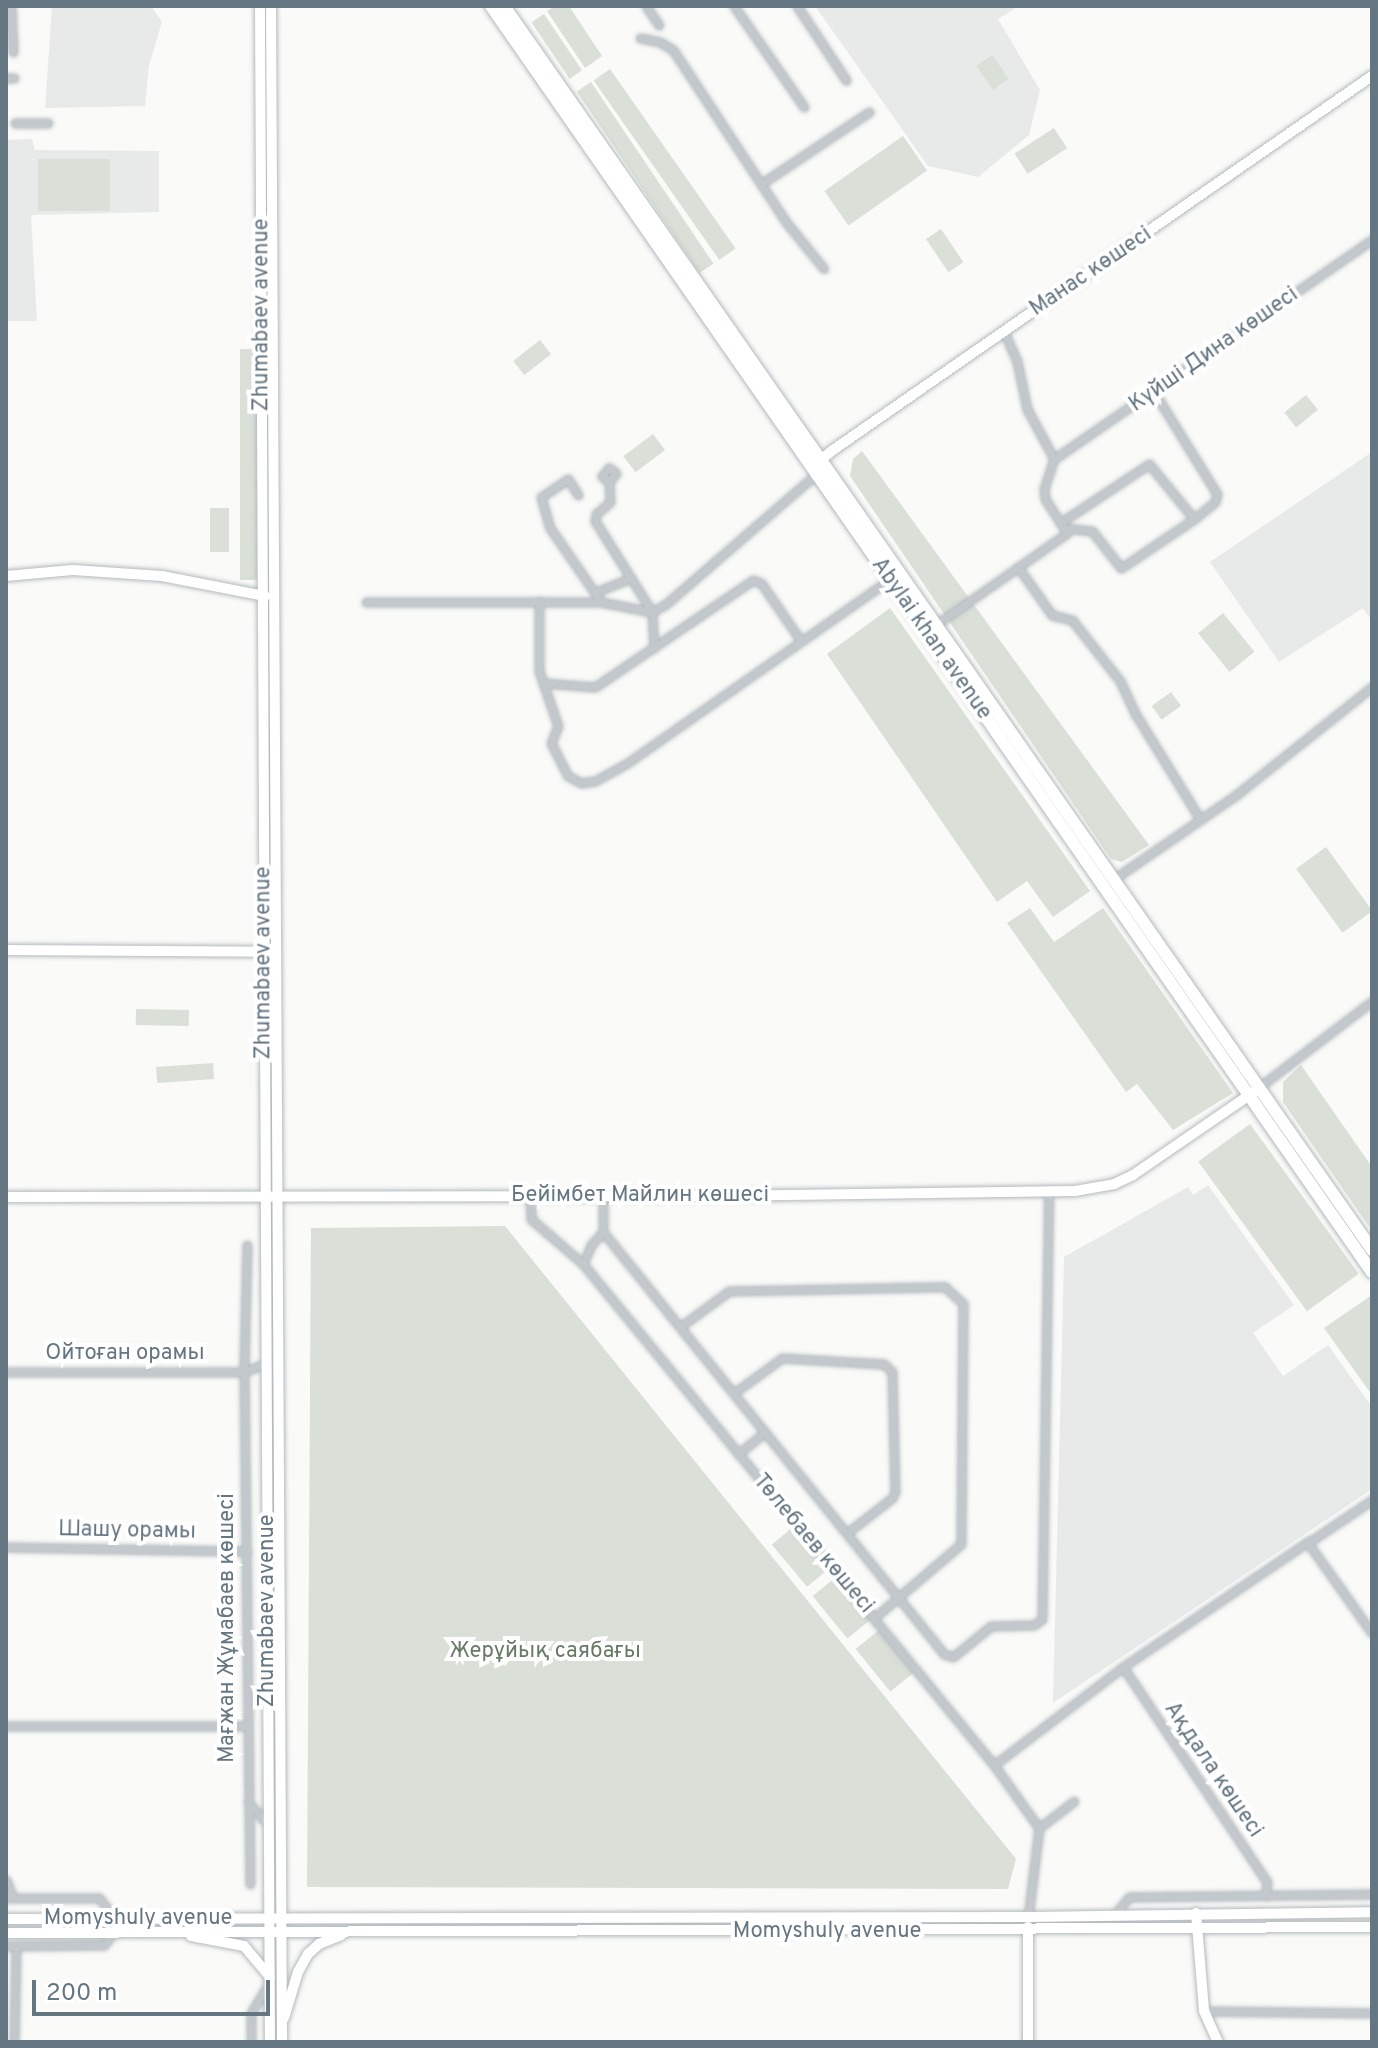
<!DOCTYPE html>
<meta charset="utf-8">
<style>
body{margin:0}
#map{position:relative;width:1378px;height:2048px;overflow:hidden;background:#fafaf8;font-family:Overpass,sans-serif}
div>[style]{position:absolute}
.built>*{inset:0;background:#e8e9e9}
.green>*{inset:0;background:#dadfd7;transform-origin:0 0}
.roads{filter:drop-shadow(0 0 2px #b3babf) drop-shadow(0 0 2px #b3babf)}
.street>*{height:7px;margin:-3.5px;padding:0 3.5px;transform-origin:3.5px;border-radius:3.5px;background:#c3c8cc}
.secondary>*{height:10px;margin:-5px;padding:0 5px;transform-origin:5px;border-radius:5px;background:#fff}
.primary>*{height:12px;margin:-6px;padding:0 6px;transform-origin:6px;border-radius:6px;background:#fff}
span{translate:-50% -50%;white-space:nowrap;text-align:center;line-height:1.15;-webkit-text-stroke:8px #fff;paint-order:stroke}
.street-label{font-size:22px;color:#657683}
.park-label{font-size:22px;color:#687a64}
.frame{position:absolute;inset:0;border:8px solid #657683;pointer-events:none}
.scale{position:absolute;left:32px;top:1980px;width:238px;height:36px;box-sizing:border-box;border:4px solid #657683;border-top:0;padding-left:10px;font-size:24px;line-height:28px;white-space:nowrap;color:#657683;-webkit-text-stroke:6px #fff;paint-order:stroke}
</style>
<div id="map">
<div class="built">
<div style="clip-path:polygon(52px 6px,151px 6px,162px 22px,149px 65px,145px 106px,45px 108px)"></div>
<div style="clip-path:polygon(815px 6px,1019px 6px,998px 19px,1040px 90px,1029px 135px,978px 177px,928px 166px)"></div>
<div style="clip-path:polygon(32px 139px,35px 150px,159px 151px,159px 212px,31px 215px,37px 321px,6px 321px,6px 140px)"></div>
<div style="clip-path:polygon(1372px 452px,1372px 621px,1363px 608px,1279px 662px,1210px 562px)"></div>
<div style="clip-path:polygon(1208px 1185px,1294px 1305px,1253px 1333px,1283px 1376px,1328px 1345px,1372px 1407px,1372px 1489px,1053px 1703px,1064px 1257px,1188px 1187px,1193px 1195px)"></div>
</div>
<div class="green">
<div style="clip-path:polygon(555px 6px,569px 6px,602px 56px,585px 68px,547px 11px)"></div>
<div style="left:544px;top:14px;width:68px;height:15px;rotate:56deg"></div>
<div style="left:992px;top:55px;width:29px;height:19px;rotate:55deg"></div>
<div style="left:610px;top:69px;width:219px;height:20px;rotate:55deg"></div>
<div style="left:591px;top:82px;width:219px;height:17px;rotate:56deg"></div>
<div style="left:1054px;top:128px;width:24px;height:47px;rotate:57deg"></div>
<div style="left:903px;top:136px;width:42px;height:96px;rotate:55deg"></div>
<div style="left:38px;top:159px;width:72px;height:52px"></div>
<div style="left:941px;top:229px;width:40px;height:18px;rotate:56deg"></div>
<div style="left:540px;top:340px;width:18px;height:34px;rotate:52deg"></div>
<div style="left:240px;top:349px;width:17px;height:231px"></div>
<div style="left:1306px;top:395px;width:19px;height:28px;rotate:51deg"></div>
<div style="left:653px;top:434px;width:20px;height:37px;rotate:53deg"></div>
<div style="clip-path:polygon(862px 451px,1149px 845px,1122px 862px,1111px 859px,850px 476px,853px 459px)"></div>
<div style="left:210px;top:508px;width:19px;height:44px"></div>
<div style="clip-path:polygon(890px 608px,1090px 891px,1053px 917px,1027px 881px,997px 902px,827px 654px)"></div>
<div style="left:1223px;top:613px;width:50px;height:32px;rotate:51deg"></div>
<div style="left:1171px;top:692px;width:17px;height:24px;rotate:54deg"></div>
<div style="left:1326px;top:847px;width:79px;height:37px;rotate:54deg"></div>
<div style="clip-path:polygon(1030px 908px,1054px 942px,1103px 908px,1233px 1093px,1173px 1130px,1137px 1084px,1126px 1092px,1007px 923px)"></div>
<div style="left:136px;top:1009px;width:53px;height:16px;rotate:1deg"></div>
<div style="left:213px;top:1063px;width:16px;height:57px;rotate:86deg"></div>
<div style="clip-path:polygon(1301px 1065px,1372px 1167px,1372px 1231px,1283px 1102px,1283px 1082px)"></div>
<div style="left:1250px;top:1124px;width:185px;height:64px;rotate:54deg"></div>
<div style="clip-path:polygon(505px 1226px,1016px 1859px,1008px 1889px,307px 1887px,311px 1228px)"></div>
<div style="clip-path:polygon(1372px 1295px,1372px 1395px,1324px 1328px)"></div>
<div style="left:794px;top:1526px;width:55px;height:29px;rotate:50deg"></div>
<div style="left:836px;top:1577px;width:55px;height:30px;rotate:51deg"></div>
<div style="left:879px;top:1630px;width:55px;height:30px;rotate:51deg"></div>
</div>
<div class="roads">
<div class="street">
<div style="left:11px;top:6px;width:46px;rotate:87.5deg"></div>
<div style="left:646px;top:6px;width:23px;rotate:56deg"></div>
<div style="left:734px;top:6px;width:123px;rotate:55.3deg"></div>
<div style="left:797px;top:6px;width:89px;rotate:56.5deg"></div>
<div style="left:640px;top:38px;width:20px;rotate:11deg"></div>
<div style="left:660px;top:42px;width:15px;rotate:32deg"></div>
<div style="left:673px;top:50px;width:206px;rotate:56.7deg"></div>
<div style="left:786px;top:222px;width:60px;rotate:51deg"></div>
<div style="left:6px;top:78px;width:8px"></div>
<div style="left:15px;top:123px;width:33px"></div>
<div style="left:761px;top:184px;width:130px;rotate:-33.7deg"></div>
<div style="left:1004px;top:332px;width:32px;rotate:66deg"></div>
<div style="left:1017px;top:361px;width:49px;rotate:78.2deg"></div>
<div style="left:1027px;top:409px;width:57px;rotate:61.6deg"></div>
<div style="left:1154px;top:392px;width:120px;rotate:58.3deg"></div>
<div style="left:1217px;top:494px;width:8px;rotate:104deg"></div>
<div style="left:1215px;top:502px;width:27px;rotate:141deg"></div>
<div style="left:1054px;top:459px;width:386px;rotate:-34.6deg"></div>
<div style="left:609px;top:482px;width:11px;rotate:-52deg"></div>
<div style="left:616px;top:473px;width:9px;rotate:-144deg"></div>
<div style="left:609px;top:468px;width:11px;rotate:131deg"></div>
<div style="left:602px;top:476px;width:9px;rotate:41deg"></div>
<div style="left:609px;top:482px;width:20px;rotate:87deg"></div>
<div style="left:610px;top:502px;width:18px;rotate:139deg"></div>
<div style="left:596px;top:514px;width:7px;rotate:98deg"></div>
<div style="left:595px;top:521px;width:107px;rotate:57.9deg"></div>
<div style="left:652px;top:612px;width:36px;rotate:87deg"></div>
<div style="left:578px;top:495px;width:19px;rotate:-122deg"></div>
<div style="left:568px;top:479px;width:32px;rotate:146deg"></div>
<div style="left:541px;top:497px;width:32px;rotate:74deg"></div>
<div style="left:550px;top:528px;width:90px;rotate:55.4deg"></div>
<div style="left:1060px;top:523px;width:107px;rotate:-33.5deg"></div>
<div style="left:1149px;top:464px;width:71px;rotate:50.7deg"></div>
<div style="left:1194px;top:519px;width:88px;rotate:146.1deg"></div>
<div style="left:1121px;top:568px;width:47px;rotate:-128.1deg"></div>
<div style="left:1092px;top:531px;width:28px;rotate:-174deg"></div>
<div style="left:1018px;top:567px;width:59px;rotate:54.7deg"></div>
<div style="left:1052px;top:615px;width:21px;rotate:14deg"></div>
<div style="left:1072px;top:620px;width:78px;rotate:51.8deg"></div>
<div style="left:1120px;top:681px;width:38px;rotate:65deg"></div>
<div style="left:1136px;top:715px;width:122px;rotate:58.4deg"></div>
<div style="left:596px;top:592px;width:37px;rotate:-22deg"></div>
<div style="left:539px;top:601px;width:70px;rotate:90deg"></div>
<div style="left:539px;top:671px;width:58px;rotate:70.9deg"></div>
<div style="left:558px;top:726px;width:18px;rotate:112deg"></div>
<div style="left:551px;top:743px;width:37px;rotate:63deg"></div>
<div style="left:568px;top:776px;width:15px;rotate:28deg"></div>
<div style="left:581px;top:783px;width:14px;rotate:-8deg"></div>
<div style="left:595px;top:781px;width:35px;rotate:-29deg"></div>
<div style="left:626px;top:764px;width:321px;rotate:-35deg"></div>
<div style="left:366px;top:602px;width:235px"></div>
<div style="left:601px;top:602px;width:52px;rotate:11.1deg"></div>
<div style="left:652px;top:612px;width:16px;rotate:-30deg"></div>
<div style="left:666px;top:604px;width:200px;rotate:-40.9deg"></div>
<div style="left:937px;top:624px;width:159px;rotate:-35deg"></div>
<div style="left:1067px;top:533px;width:40px;rotate:-122.9deg"></div>
<div style="left:1045px;top:499px;width:10px;rotate:-96deg"></div>
<div style="left:1044px;top:489px;width:32px;rotate:-72deg"></div>
<div style="left:543px;top:683px;width:52px;rotate:4.4deg"></div>
<div style="left:595px;top:687px;width:191px;rotate:-34.1deg"></div>
<div style="left:753px;top:580px;width:9px;rotate:21deg"></div>
<div style="left:761px;top:583px;width:70px;rotate:55.4deg"></div>
<div style="left:1111px;top:881px;width:152px;rotate:-34.5deg"></div>
<div style="left:1236px;top:795px;width:174px;rotate:-38.5deg"></div>
<div style="left:1258px;top:1088px;width:143px;rotate:-37.3deg"></div>
<div style="left:603px;top:1196px;width:36px;rotate:90deg"></div>
<div style="left:603px;top:1232px;width:543px;rotate:51.06deg"></div>
<div style="left:944px;top:1654px;width:9px;rotate:18deg"></div>
<div style="left:953px;top:1657px;width:49px;rotate:-39.2deg"></div>
<div style="left:991px;top:1626px;width:43px;rotate:-1.3deg"></div>
<div style="left:1034px;top:1625px;width:10px;rotate:-37deg"></div>
<div style="left:1042px;top:1619px;width:428px;rotate:-89.1deg"></div>
<div style="left:530px;top:1197px;width:22px;rotate:87deg"></div>
<div style="left:531px;top:1219px;width:69px;rotate:40.9deg"></div>
<div style="left:583px;top:1264px;width:648px;rotate:50.64deg"></div>
<div style="left:994px;top:1765px;width:77px;rotate:54.5deg"></div>
<div style="left:1039px;top:1828px;width:90px;rotate:97deg"></div>
<div style="left:247px;top:1245px;width:127px;rotate:91.4deg"></div>
<div style="left:244px;top:1372px;width:512px;rotate:89.33deg"></div>
<div style="left:583px;top:1264px;width:21px;rotate:-67deg"></div>
<div style="left:591px;top:1245px;width:18px;rotate:-47deg"></div>
<div style="left:680px;top:1327px;width:61px;rotate:-36.3deg"></div>
<div style="left:729px;top:1291px;width:216px;rotate:-1.1deg"></div>
<div style="left:945px;top:1287px;width:25px;rotate:43deg"></div>
<div style="left:963px;top:1304px;width:240px;rotate:90.5deg"></div>
<div style="left:961px;top:1544px;width:114px;rotate:139.6deg"></div>
<div style="left:6px;top:1372px;width:238px"></div>
<div style="left:244px;top:1372px;width:24px;rotate:-22deg"></div>
<div style="left:734px;top:1393px;width:59px;rotate:-36.1deg"></div>
<div style="left:782px;top:1358px;width:102px;rotate:3.4deg"></div>
<div style="left:884px;top:1364px;width:11px;rotate:45deg"></div>
<div style="left:892px;top:1372px;width:120px;rotate:88.6deg"></div>
<div style="left:895px;top:1492px;width:7px;rotate:117deg"></div>
<div style="left:892px;top:1498px;width:57px;rotate:142.1deg"></div>
<div style="left:738px;top:1454px;width:35px;rotate:-39deg"></div>
<div style="left:1372px;top:1500px;width:77px;rotate:146.1deg"></div>
<div style="left:1308px;top:1543px;width:110px;rotate:54.6deg"></div>
<div style="left:6px;top:1547px;width:241px;rotate:1deg"></div>
<div style="left:1123px;top:1667px;width:259px;rotate:56.2deg"></div>
<div style="left:1267px;top:1882px;width:14px;rotate:94deg"></div>
<div style="left:6px;top:1726px;width:240px"></div>
<div style="left:994px;top:1765px;width:162px;rotate:-37.2deg"></div>
<div style="left:1123px;top:1667px;width:225px;rotate:-34.1deg"></div>
<div style="left:248px;top:1802px;width:33px;rotate:49deg"></div>
<div style="left:1039px;top:1828px;width:44px;rotate:-37.6deg"></div>
<div style="left:6px;top:1880px;width:19px;rotate:69deg"></div>
<div style="left:6px;top:1898px;width:93px"></div>
<div style="left:99px;top:1898px;width:26px;rotate:51deg"></div>
<div style="left:1114px;top:1915px;width:23px;rotate:-50deg"></div>
<div style="left:1129px;top:1897px;width:243px;rotate:-0.7deg"></div>
<div style="left:6px;top:1946px;width:98px;rotate:-0.6deg"></div>
<div style="left:104px;top:1945px;width:15px;rotate:-53deg"></div>
<div style="left:1204px;top:2011px;width:168px;rotate:0.7deg"></div>
<div style="left:14px;top:2042px;width:96px;rotate:-88.8deg"></div>
<div style="left:251px;top:2042px;width:29px;rotate:-90deg"></div>
<div style="left:251px;top:2013px;width:35px;rotate:-59deg"></div>
</div>
<div class="secondary">
<div style="left:260px;top:6px;width:2036px;rotate:89.72deg"></div>
<div style="left:271px;top:6px;width:2036px;rotate:89.69deg"></div>
<div style="left:819px;top:467px;width:10px;rotate:-66deg"></div>
<div style="left:823px;top:458px;width:13px;rotate:-39deg"></div>
<div style="left:833px;top:450px;width:656px;rotate:-34.76deg"></div>
<div style="left:6px;top:576px;width:67px;rotate:-5.1deg"></div>
<div style="left:73px;top:570px;width:89px;rotate:3.9deg"></div>
<div style="left:162px;top:576px;width:105px;rotate:11deg"></div>
<div style="left:6px;top:950px;width:262px;rotate:0.4deg"></div>
<div style="left:6px;top:1197px;width:708px;rotate:-0.08deg"></div>
<div style="left:714px;top:1196px;width:361px;rotate:-0.8deg"></div>
<div style="left:1075px;top:1191px;width:40px;rotate:-10deg"></div>
<div style="left:1114px;top:1184px;width:21px;rotate:-25deg"></div>
<div style="left:1133px;top:1175px;width:148px;rotate:-34.5deg"></div>
<div style="left:1196px;top:1913px;width:98px;rotate:85.3deg"></div>
<div style="left:1204px;top:2011px;width:34px;rotate:66deg"></div>
<div style="left:6px;top:1919px;width:1022px;rotate:-0.11deg"></div>
<div style="left:1028px;top:1917px;width:344px;rotate:-0.8deg"></div>
<div style="left:1028px;top:1927px;width:115px;rotate:90deg"></div>
<div style="left:6px;top:1933px;width:1366px;rotate:-0.25deg"></div>
<div style="left:191px;top:1936px;width:54px;rotate:10.7deg"></div>
<div style="left:244px;top:1946px;width:40px;rotate:50deg"></div>
<div style="left:284px;top:2018px;width:48px;rotate:-73.1deg"></div>
<div style="left:298px;top:1972px;width:21px;rotate:-61deg"></div>
<div style="left:308px;top:1954px;width:15px;rotate:-42deg"></div>
<div style="left:319px;top:1944px;width:24px;rotate:-22deg"></div>
</div>
<div class="primary">
<div style="left:491px;top:6px;width:1542px;rotate:55.17deg"></div>
<div style="left:504px;top:6px;width:1517px;rotate:55.09deg"></div>
</div>
</div>
<div class="street-label">
<span style="left:1091px;top:272px;rotate:-34deg">Манас көшесі</span>
<span style="left:262px;top:315px;rotate:-90deg">Zhumabaev avenue</span>
<span style="left:1214px;top:350px;rotate:-35deg">Күйші Дина көшесі</span>
<span style="left:931px;top:639px;rotate:55deg">Abylai khan avenue</span>
<span style="left:264px;top:963px;rotate:-90deg">Zhumabaev avenue</span>
<span style="left:640px;top:1196px">Бейімбет Майлин көшесі</span>
<span style="left:125px;top:1354px">Ойтоған орамы</span>
<span style="left:127px;top:1531px;rotate:1deg">Шашу орамы</span>
<span style="left:813px;top:1544px;rotate:50deg">Төлебаев көшесі</span>
<span style="left:268px;top:1611px;rotate:-90deg">Zhumabaev avenue</span>
<span style="left:228px;top:1628px;rotate:-90deg">Мағжан Жұмабаев көшесі</span>
<span style="left:1213px;top:1770px;rotate:56deg">Ақдала көшесі</span>
<span style="left:138px;top:1919px">Momyshuly avenue</span>
<span style="left:827px;top:1932px">Momyshuly avenue</span>
</div>
<div class="park-label">
<span style="left:545px;top:1652px">Жерұйық саябағы</span>
</div>
<div class="frame"></div>
<div class="scale">200 m</div>
</div>
